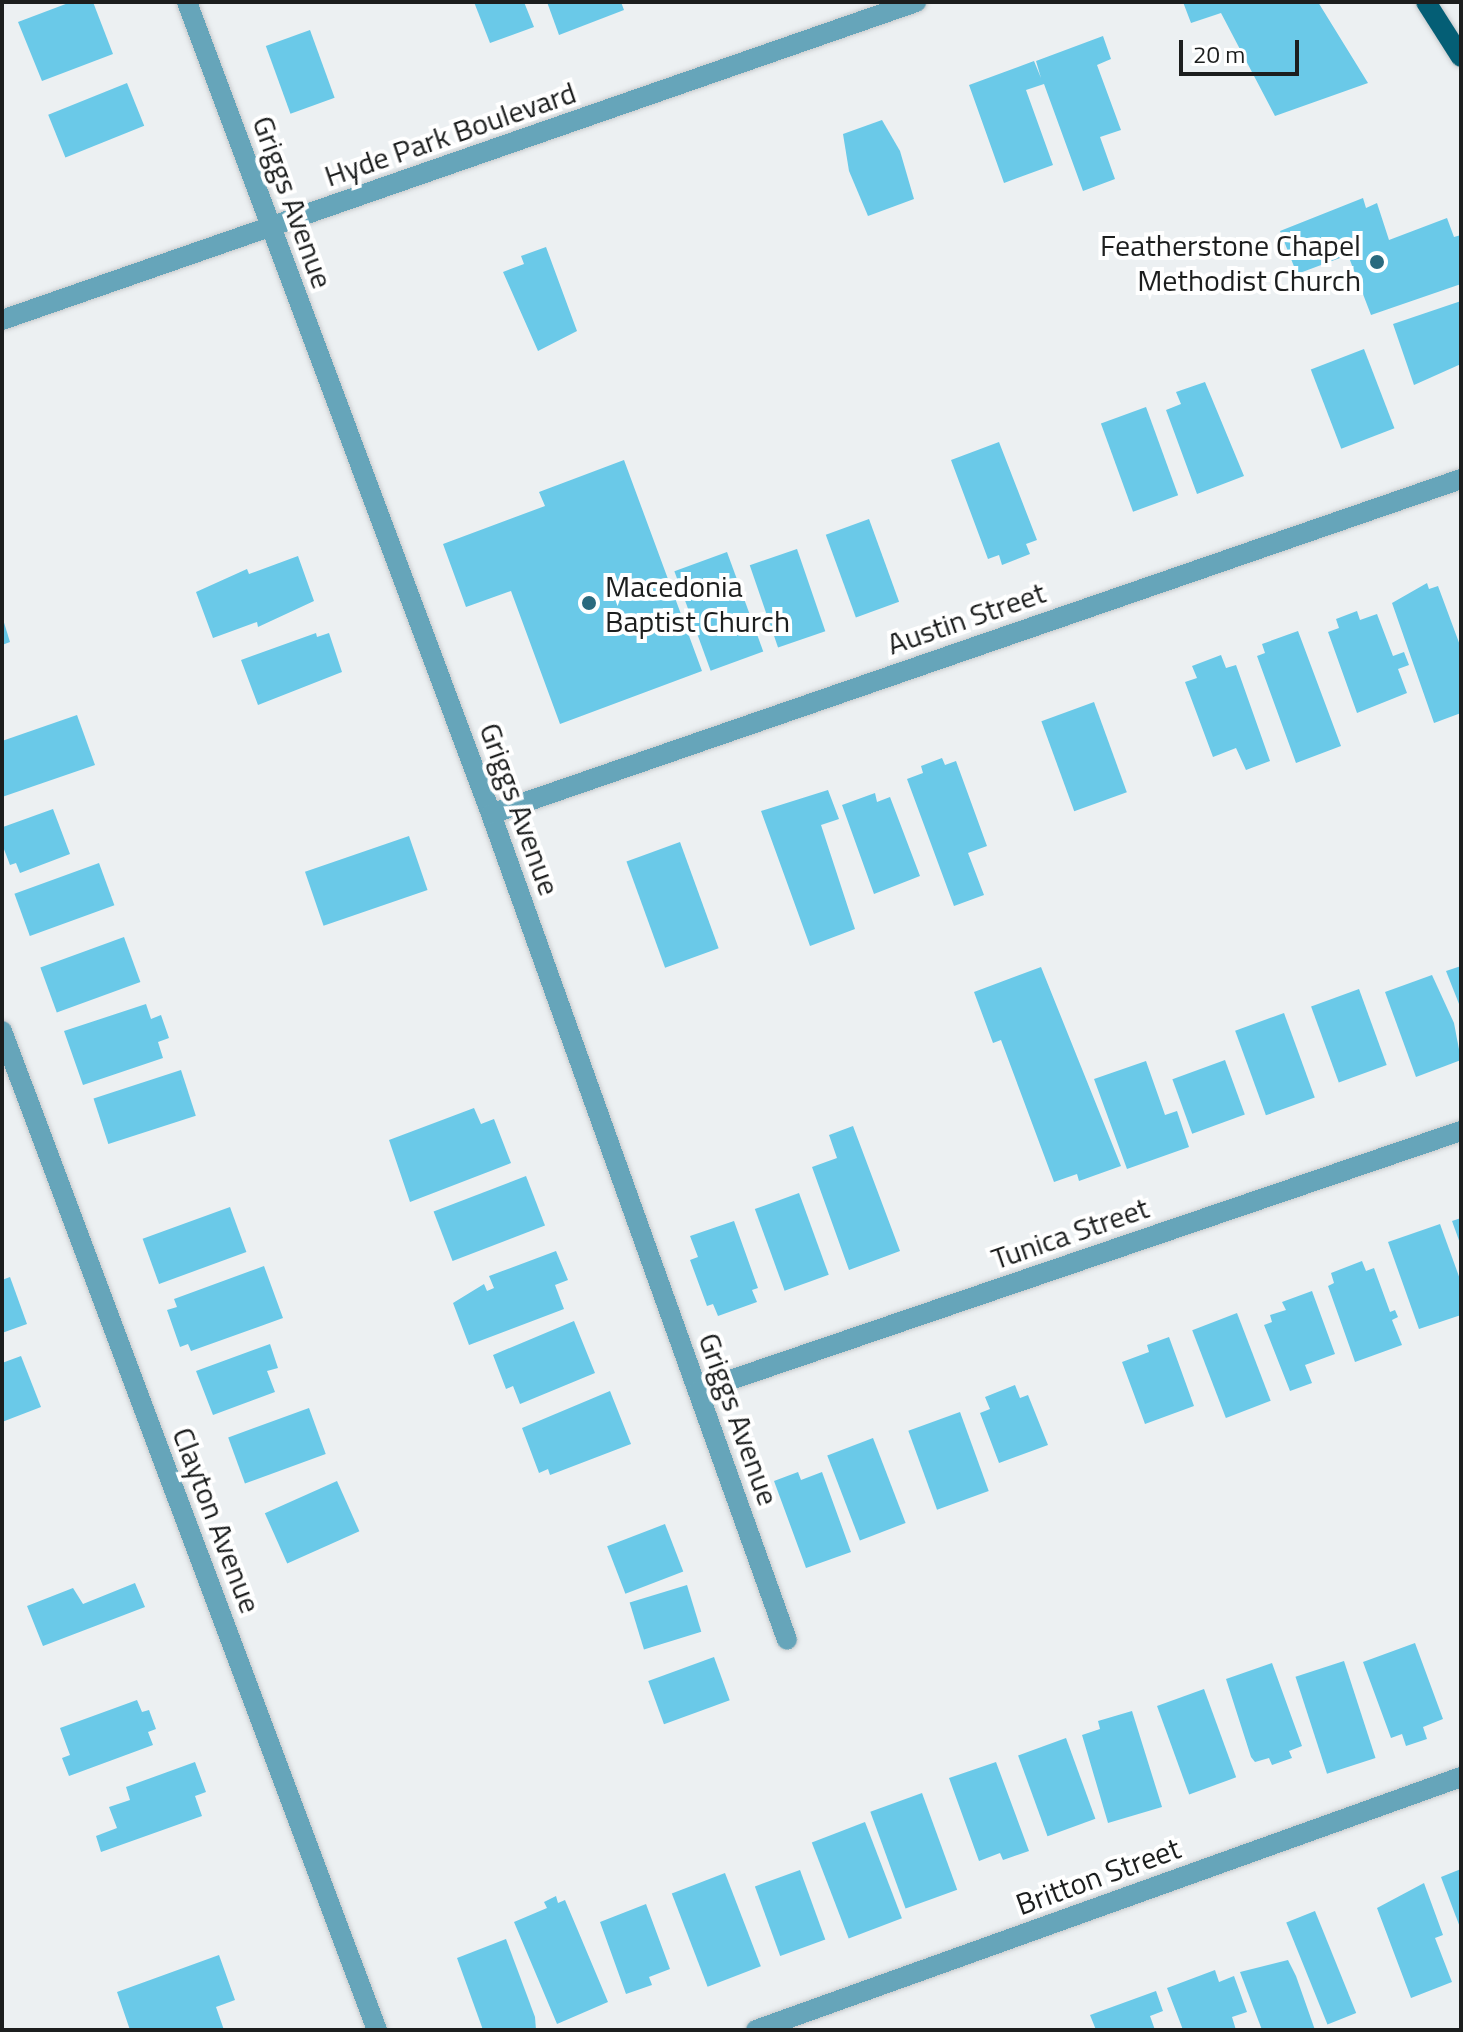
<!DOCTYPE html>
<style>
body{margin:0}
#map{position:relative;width:1463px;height:2032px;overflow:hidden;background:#ecf0f2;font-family:"Titillium Web",sans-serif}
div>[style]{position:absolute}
.building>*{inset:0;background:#6ac9e8;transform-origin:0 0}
.roads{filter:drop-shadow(0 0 2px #c7cacc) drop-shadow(0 0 2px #c7cacc)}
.minor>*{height:20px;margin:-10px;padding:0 10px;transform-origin:10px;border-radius:10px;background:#66a5ba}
.major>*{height:20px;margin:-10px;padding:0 10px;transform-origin:10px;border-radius:10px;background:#045e75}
.dots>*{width:22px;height:22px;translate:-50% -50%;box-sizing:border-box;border:4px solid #fff;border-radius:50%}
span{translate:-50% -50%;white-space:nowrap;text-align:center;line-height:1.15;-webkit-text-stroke:8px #fff;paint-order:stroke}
.street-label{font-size:30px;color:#1c1e1e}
.poi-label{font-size:30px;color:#1c1e1e}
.right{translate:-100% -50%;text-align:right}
.left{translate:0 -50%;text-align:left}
.frame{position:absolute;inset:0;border:4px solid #1c1e1e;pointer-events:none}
.scale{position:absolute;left:1179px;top:40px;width:120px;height:36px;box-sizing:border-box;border:4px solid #1c1e1e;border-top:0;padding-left:10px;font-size:24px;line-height:28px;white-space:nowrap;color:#1c1e1e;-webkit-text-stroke:6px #fff;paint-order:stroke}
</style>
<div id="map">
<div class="building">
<div style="clip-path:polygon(71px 2px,93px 2px,113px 54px,42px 81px,18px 22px)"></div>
<div style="clip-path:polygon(474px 2px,524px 2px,534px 27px,490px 43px)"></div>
<div style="clip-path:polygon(547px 2px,621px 2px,624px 10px,559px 35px)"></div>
<div style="clip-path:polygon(1183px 2px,1318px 2px,1368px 83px,1275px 116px,1221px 13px,1191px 23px)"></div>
<div style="left:310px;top:30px;width:72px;height:47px;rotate:70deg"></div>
<div style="clip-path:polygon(1103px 36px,1111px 59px,1097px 65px,1121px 130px,1100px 137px,1115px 179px,1083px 191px,1044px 84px,1026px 90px,1053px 165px,1004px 183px,969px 85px,1034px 61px,1041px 78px,1036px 61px)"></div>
<div style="left:127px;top:83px;width:46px;height:85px;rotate:68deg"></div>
<div style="clip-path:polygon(882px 120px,900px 151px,914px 199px,868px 216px,849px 171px,843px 134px)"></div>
<div style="clip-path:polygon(1363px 198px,1366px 208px,1377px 203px,1389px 240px,1447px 218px,1454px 237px,1461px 235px,1461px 284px,1371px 315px,1348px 255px,1297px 274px,1280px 231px)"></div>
<div style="clip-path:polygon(546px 247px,577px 331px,538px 351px,503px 272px,524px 264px,521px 256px)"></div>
<div style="clip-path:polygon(1461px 301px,1461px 364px,1414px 385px,1393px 324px)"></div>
<div style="left:1364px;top:349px;width:85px;height:57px;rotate:69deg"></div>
<div style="clip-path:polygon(1205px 382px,1244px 476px,1197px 494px,1166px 410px,1181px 404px,1176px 392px)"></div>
<div style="left:1146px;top:407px;width:94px;height:48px;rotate:70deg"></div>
<div style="clip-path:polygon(999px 442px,1037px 540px,1026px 544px,1030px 554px,1002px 565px,999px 555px,988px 559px,951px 460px)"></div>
<div style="clip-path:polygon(624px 460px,702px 671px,560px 724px,511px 591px,466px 607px,443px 544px,545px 506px,539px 492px)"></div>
<div style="left:869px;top:519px;width:88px;height:46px;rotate:70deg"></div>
<div style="left:797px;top:549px;width:87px;height:50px;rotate:71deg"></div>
<div style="left:727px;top:552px;width:106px;height:56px;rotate:70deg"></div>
<div style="clip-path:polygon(298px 556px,314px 601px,258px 627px,257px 622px,213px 638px,196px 592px,247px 569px,249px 574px)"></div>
<div style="clip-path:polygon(1427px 583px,1429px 589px,1438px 586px,1461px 648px,1461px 713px,1434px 723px,1392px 603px)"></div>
<div style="clip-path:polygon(1357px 611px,1360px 620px,1377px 614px,1393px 656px,1404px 652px,1409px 665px,1398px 669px,1407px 693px,1357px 713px,1328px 632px,1339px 628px,1336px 619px)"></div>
<div style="clip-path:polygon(2px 616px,10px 642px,2px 645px)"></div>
<div style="clip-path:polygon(1298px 631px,1341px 746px,1296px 763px,1257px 656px,1265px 653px,1262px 644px)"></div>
<div style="clip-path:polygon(316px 633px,317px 637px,329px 633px,342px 672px,258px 705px,241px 660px)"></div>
<div style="clip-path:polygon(1221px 655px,1226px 668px,1236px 665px,1270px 761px,1246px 770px,1236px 748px,1213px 757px,1185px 682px,1197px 678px,1192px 666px)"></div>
<div style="left:1094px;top:702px;width:96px;height:56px;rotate:70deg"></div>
<div style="clip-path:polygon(77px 715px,95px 765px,2px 797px,2px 741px)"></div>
<div style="clip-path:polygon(942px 758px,945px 765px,956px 761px,987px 846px,968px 853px,984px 895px,954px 906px,907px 779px,923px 773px,921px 766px)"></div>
<div style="clip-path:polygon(828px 790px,839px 819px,821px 825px,855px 929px,810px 946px,761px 811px)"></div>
<div style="clip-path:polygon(875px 793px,877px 802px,890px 797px,920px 876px,874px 894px,842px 805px)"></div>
<div style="clip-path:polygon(53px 809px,70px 854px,20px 873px,16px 863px,10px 865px,2px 844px,3px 827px)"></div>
<div style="left:409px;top:836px;width:57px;height:110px;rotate:71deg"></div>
<div style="left:680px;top:842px;width:113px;height:57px;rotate:70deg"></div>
<div style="left:99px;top:863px;width:45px;height:90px;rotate:70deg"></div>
<div style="left:124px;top:937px;width:48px;height:89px;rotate:70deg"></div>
<div style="clip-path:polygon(1461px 966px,1461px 1009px,1446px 971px)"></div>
<div style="clip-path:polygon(1041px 967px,1121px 1166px,1079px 1181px,1077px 1174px,1054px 1182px,1001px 1040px,993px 1043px,974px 992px)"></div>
<div style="clip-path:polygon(1432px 975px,1454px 1023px,1461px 1060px,1416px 1077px,1385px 992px)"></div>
<div style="left:1359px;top:989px;width:81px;height:51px;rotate:70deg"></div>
<div style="clip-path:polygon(146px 1004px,151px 1019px,161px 1015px,169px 1038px,158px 1042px,163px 1058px,83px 1085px,64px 1031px)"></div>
<div style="left:1284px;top:1013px;width:90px;height:52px;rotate:70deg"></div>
<div style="left:1225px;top:1060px;width:58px;height:56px;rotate:70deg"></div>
<div style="clip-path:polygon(1146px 1061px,1165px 1115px,1177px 1111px,1189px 1147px,1127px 1169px,1094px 1079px)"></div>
<div style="left:181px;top:1070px;width:48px;height:92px;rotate:72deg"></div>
<div style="clip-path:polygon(474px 1108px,481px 1124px,494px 1119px,511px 1163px,410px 1202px,389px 1140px)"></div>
<div style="clip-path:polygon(853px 1126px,900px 1251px,849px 1270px,812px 1167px,837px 1158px,829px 1135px)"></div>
<div style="left:526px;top:1176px;width:53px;height:99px;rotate:69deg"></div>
<div style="left:799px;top:1193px;width:87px;height:47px;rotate:70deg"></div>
<div style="left:230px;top:1207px;width:48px;height:93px;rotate:70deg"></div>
<div style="clip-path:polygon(1461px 1218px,1461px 1246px,1452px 1221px)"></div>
<div style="clip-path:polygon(734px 1221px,758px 1288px,752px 1290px,757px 1302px,718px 1316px,713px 1304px,707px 1306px,690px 1260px,698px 1257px,690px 1236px)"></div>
<div style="clip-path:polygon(1440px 1224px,1461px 1282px,1461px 1315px,1419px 1329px,1388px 1242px)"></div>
<div style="clip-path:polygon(556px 1251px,568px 1280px,555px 1285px,564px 1309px,469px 1345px,453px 1303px,484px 1284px,487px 1291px,494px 1288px,489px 1276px)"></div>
<div style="clip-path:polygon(1362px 1261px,1366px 1271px,1374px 1268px,1390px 1312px,1395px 1310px,1398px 1317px,1392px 1320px,1402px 1345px,1355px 1362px,1328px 1286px,1334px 1283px,1331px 1273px)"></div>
<div style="clip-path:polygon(264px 1266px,283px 1318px,191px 1351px,188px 1344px,180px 1347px,167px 1310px,177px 1307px,174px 1299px)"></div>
<div style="clip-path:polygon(10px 1277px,27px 1324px,2px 1333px,2px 1280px)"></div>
<div style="clip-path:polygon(1312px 1291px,1335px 1354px,1305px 1365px,1312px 1383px,1290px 1391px,1264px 1325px,1272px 1322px,1270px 1315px,1286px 1310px,1282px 1302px)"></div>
<div style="left:1237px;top:1313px;width:94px;height:48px;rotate:69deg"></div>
<div style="clip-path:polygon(574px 1321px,595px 1373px,520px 1404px,513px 1386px,506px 1389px,493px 1355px)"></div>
<div style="clip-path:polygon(1169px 1337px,1194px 1406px,1145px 1424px,1122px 1362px,1149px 1352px,1147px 1345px)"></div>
<div style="clip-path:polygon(270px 1344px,278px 1368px,267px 1371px,275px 1392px,213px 1415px,196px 1371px)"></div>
<div style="clip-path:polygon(21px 1356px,41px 1407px,2px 1422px,2px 1363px)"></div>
<div style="clip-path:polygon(1015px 1385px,1020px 1398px,1028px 1395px,1048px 1445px,999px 1463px,980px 1413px,990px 1409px,985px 1397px)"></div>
<div style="clip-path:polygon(610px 1391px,631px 1444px,550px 1475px,548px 1469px,539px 1473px,522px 1428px)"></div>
<div style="left:309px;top:1408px;width:49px;height:86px;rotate:70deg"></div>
<div style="left:960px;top:1412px;width:84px;height:55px;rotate:70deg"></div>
<div style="left:873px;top:1438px;width:91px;height:49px;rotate:69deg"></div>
<div style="clip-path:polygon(798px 1472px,801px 1480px,822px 1472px,851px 1552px,806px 1568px,774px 1481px)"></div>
<div style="left:337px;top:1481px;width:55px;height:79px;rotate:66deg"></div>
<div style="left:665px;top:1524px;width:51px;height:62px;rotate:69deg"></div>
<div style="clip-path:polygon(135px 1583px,145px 1607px,43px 1646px,27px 1606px,73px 1588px,83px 1604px)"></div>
<div style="left:687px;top:1585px;width:49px;height:60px;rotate:73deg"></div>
<div style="clip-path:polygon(1415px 1643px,1443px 1719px,1423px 1727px,1427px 1739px,1406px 1746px,1402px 1734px,1391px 1738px,1363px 1662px)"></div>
<div style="left:714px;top:1657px;width:46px;height:70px;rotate:70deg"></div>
<div style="left:1344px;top:1661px;width:102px;height:51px;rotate:72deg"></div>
<div style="clip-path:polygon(1272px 1663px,1302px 1746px,1289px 1751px,1292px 1758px,1272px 1765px,1269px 1758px,1255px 1762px,1251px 1757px,1226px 1679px)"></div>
<div style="left:1204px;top:1689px;width:94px;height:50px;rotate:70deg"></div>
<div style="clip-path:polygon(137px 1700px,142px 1712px,149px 1710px,156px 1729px,148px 1732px,153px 1745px,69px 1776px,62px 1758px,70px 1755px,60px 1728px)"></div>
<div style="clip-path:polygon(1132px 1711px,1162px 1807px,1108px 1823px,1082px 1735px,1100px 1729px,1098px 1721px)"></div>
<div style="left:1066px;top:1738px;width:86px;height:51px;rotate:70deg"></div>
<div style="clip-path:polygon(195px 1762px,206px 1792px,195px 1796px,202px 1816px,101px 1852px,96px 1836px,117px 1828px,109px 1807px,130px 1800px,126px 1787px)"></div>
<div style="clip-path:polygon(996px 1762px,1029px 1851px,1003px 1860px,1000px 1853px,979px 1861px,949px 1778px)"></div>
<div style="left:922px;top:1793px;width:103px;height:55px;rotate:70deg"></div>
<div style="left:865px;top:1822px;width:103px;height:57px;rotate:69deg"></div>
<div style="clip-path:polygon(1461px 1869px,1461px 1930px,1441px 1877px)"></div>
<div style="left:800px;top:1870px;width:74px;height:48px;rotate:70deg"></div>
<div style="left:725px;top:1873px;width:100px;height:57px;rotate:69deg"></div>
<div style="clip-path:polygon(1424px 1883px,1443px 1935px,1435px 1938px,1452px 1982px,1411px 1998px,1377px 1908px)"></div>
<div style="clip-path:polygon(556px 1896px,558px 1903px,565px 1900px,608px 2002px,557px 2024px,514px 1922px,547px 1908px,544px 1902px)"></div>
<div style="clip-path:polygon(646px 1904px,670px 1969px,649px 1977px,652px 1985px,626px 1994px,600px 1922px)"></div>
<div style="left:1315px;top:1911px;width:110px;height:31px;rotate:68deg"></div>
<div style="clip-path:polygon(506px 1939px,535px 2017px,536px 2030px,483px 2030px,457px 1958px)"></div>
<div style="clip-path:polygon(219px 1955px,235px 2000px,216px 2007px,224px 2030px,130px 2030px,117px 1992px)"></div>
<div style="clip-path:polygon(1288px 1960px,1296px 1976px,1315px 2030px,1262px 2030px,1240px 1972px)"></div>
<div style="clip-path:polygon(1215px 1970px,1219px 1982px,1234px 1976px,1247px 2012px,1232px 2017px,1236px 2030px,1183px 2030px,1167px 1988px)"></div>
<div style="clip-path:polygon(1156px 1991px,1163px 2011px,1150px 2016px,1155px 2030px,1096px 2030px,1090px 2015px)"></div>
</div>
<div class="roads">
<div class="minor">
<div style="left:187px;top:2px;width:867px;rotate:69.47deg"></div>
<div style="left:491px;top:814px;width:877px;rotate:70.28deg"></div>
<div style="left:2px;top:320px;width:968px;rotate:-19.18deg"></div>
<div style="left:491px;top:814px;width:1026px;rotate:-19.05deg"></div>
<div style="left:2px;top:1031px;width:1067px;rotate:69.43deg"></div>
<div style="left:698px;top:1391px;width:806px;rotate:-18.82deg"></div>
<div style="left:756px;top:2030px;width:749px;rotate:-19.74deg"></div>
</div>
<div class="major">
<div style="left:1426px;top:2px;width:65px;rotate:57.5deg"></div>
</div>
</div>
<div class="dots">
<div style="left:1377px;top:262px;background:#2a6a7e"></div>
<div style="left:589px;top:603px;background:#2a6a7e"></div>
</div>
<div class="street-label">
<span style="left:450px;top:134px;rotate:-19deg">Hyde Park Boulevard</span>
<span style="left:293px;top:202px;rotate:70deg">Griggs Avenue</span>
<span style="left:966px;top:618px;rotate:-19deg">Austin Street</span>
<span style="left:520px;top:809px;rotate:70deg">Griggs Avenue</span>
<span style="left:1070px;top:1233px;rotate:-19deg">Tunica Street</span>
<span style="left:739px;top:1419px;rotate:70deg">Griggs Avenue</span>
<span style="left:217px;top:1520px;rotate:69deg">Clayton Avenue</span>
<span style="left:1098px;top:1876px;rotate:-20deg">Britton Street</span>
</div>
<div class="poi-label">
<span class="right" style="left:1361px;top:262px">Featherstone Chapel<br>Methodist Church</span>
<span class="left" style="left:605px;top:603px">Macedonia<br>Baptist Church</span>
</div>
<div class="frame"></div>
<div class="scale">20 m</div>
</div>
